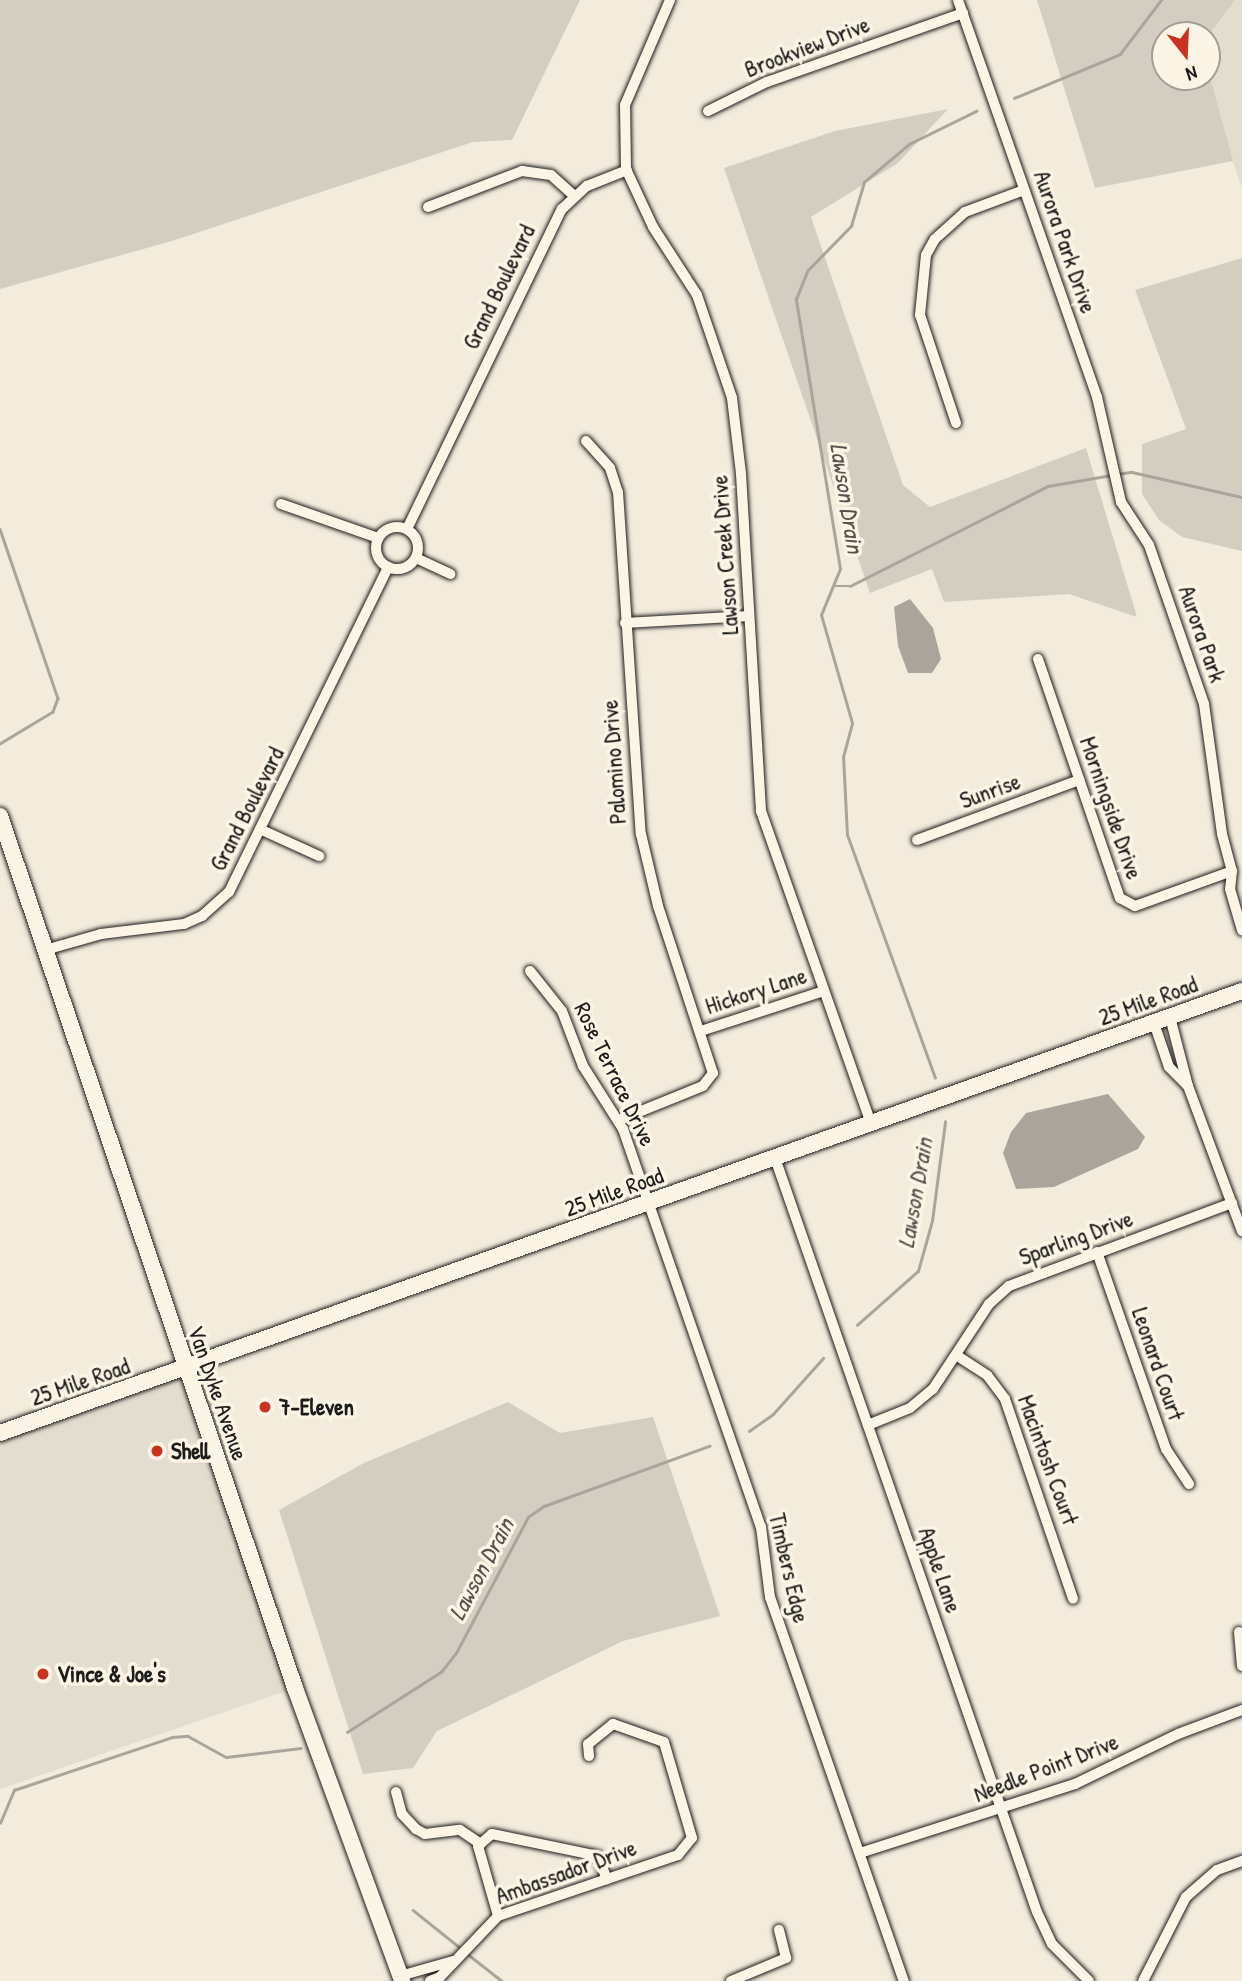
<!DOCTYPE html>
<style>
body{margin:0}
#map{position:relative;width:1242px;height:1981px;overflow:hidden;background:#f3ecdd;font-family:"Patrick Hand",sans-serif}
div>[style]{position:absolute}
.built>*{inset:0;background:#e3ddcf}
.green>*{inset:0;background:#d3cec1}
.water>*{inset:0;background:#aaa59b}
.stream>*{height:2.5px;margin:-1.25px;padding:0 1.25px;transform-origin:1.25px;border-radius:1.25px;background:#aaa59b}
.roads{filter:drop-shadow(0 0 2px #1c1c1c) drop-shadow(0 0 2px #1c1c1c)}
.street>*{height:10px;margin:-5px;padding:0 5px;transform-origin:5px;border-radius:5px;background:#fcf5e5}
.street>.ring{margin:-5px;padding:0;box-sizing:content-box;background:none;border:10px solid #fcf5e5;border-radius:50%}
.secondary>*{height:16px;margin:-8px;padding:0 8px;transform-origin:8px;border-radius:8px;background:#fcf5e5}
.dots>*{width:19px;height:19px;translate:-50% -50%;box-sizing:border-box;border:4px solid #fcf5e5;border-radius:50%}
span{translate:-50% -50%;white-space:nowrap;text-align:center;line-height:1.15;-webkit-text-stroke:7px #fcf5e5;paint-order:stroke}
.street-label{font-size:23px;color:#1c1c1c}
.poi-label{font-size:23px;color:#1c1c1c;font-weight:700}
.left{translate:0 -50%;text-align:left}
.water-label{font-size:24px;color:#55534f;font-style:italic}
.north{position:absolute;left:1151px;top:21px;width:70px;height:70px;box-sizing:border-box;background:#fcf5e5;border:2px solid #a29e95;border-radius:50%;rotate:162deg;font-size:19px;font-weight:700;line-height:28px;text-align:center;color:#1c1c1c}
.north::after{content:'';display:block;margin:auto;width:24px;height:32px;background:#c8321e;clip-path:polygon(50% 0,100% 100%,50% 72%,0 100%)}
</style>
<div id="map">
<div class="built">
<div style="clip-path:polygon(1176px 0,1242px 0,1242px 188px,1203px 77px,1207px 77px,1207px 35px)"></div>
<div style="clip-path:polygon(186px 1370px,295px 1688px,0 1789px,0 1433px)"></div>
</div>
<div class="green">
<div style="clip-path:polygon(0 0,580px 0,512px 140px,473px 142px,172px 241px,0 289px)"></div>
<div style="clip-path:polygon(1037px 0,1235px 0,1207px 37px,1165px 35px,1165px 77px,1207px 77px,1207px 66px,1233px 161px,1095px 188px)"></div>
<div style="clip-path:polygon(948px 109px,898px 163px,811px 217px,903px 485px,930px 507px,1086px 448px,1137px 617px,1069px 594px,944px 602px,932px 569px,870px 593px,724px 168px,835px 131px)"></div>
<div style="clip-path:polygon(1242px 258px,1242px 551px,1182px 537px,1159px 520px,1142px 494px,1142px 444px,1186px 429px,1135px 290px)"></div>
<div style="clip-path:polygon(508px 1402px,560px 1433px,653px 1417px,720px 1616px,623px 1641px,437px 1731px,413px 1768px,363px 1774px,279px 1510px,364px 1463px)"></div>
</div>
<div class="water">
<div style="clip-path:polygon(910px 599px,933px 628px,941px 659px,932px 673px,908px 673px,898px 646px,894px 607px)"></div>
<div style="clip-path:polygon(1108px 1094px,1145px 1137px,1138px 1149px,1054px 1187px,1016px 1189px,1003px 1153px,1011px 1132px,1026px 1113px)"></div>
</div>
<div class="stream">
<div style="left:1014px;top:98px;width:115px;rotate:-22.5deg"></div>
<div style="left:1120px;top:54px;width:68px;rotate:-52.8deg"></div>
<div style="left:1117px;top:474px;width:15px;rotate:-8deg"></div>
<div style="left:1132px;top:472px;width:113px;rotate:12.8deg"></div>
<div style="left:0;top:529px;width:179px;rotate:71.1deg"></div>
<div style="left:58px;top:698px;width:15px;rotate:110deg"></div>
<div style="left:53px;top:712px;width:62px;rotate:148.9deg"></div>
<div style="left:834px;top:586px;width:16px"></div>
<div style="left:850px;top:586px;width:222px;rotate:-26.8deg"></div>
<div style="left:1048px;top:486px;width:64px;rotate:-9.9deg"></div>
<div style="left:935px;top:1078px;width:258px;rotate:-109.9deg"></div>
<div style="left:847px;top:835px;width:78px;rotate:-92.9deg"></div>
<div style="left:843px;top:757px;width:35px;rotate:-75deg"></div>
<div style="left:852px;top:723px;width:112px;rotate:-106deg"></div>
<div style="left:821px;top:615px;width:50px;rotate:-67.6deg"></div>
<div style="left:840px;top:569px;width:274px;rotate:-99.3deg"></div>
<div style="left:796px;top:299px;width:31px;rotate:-68deg"></div>
<div style="left:808px;top:270px;width:62px;rotate:-45.7deg"></div>
<div style="left:851px;top:226px;width:46px;rotate:-73.5deg"></div>
<div style="left:864px;top:182px;width:59px;rotate:-40.2deg"></div>
<div style="left:909px;top:144px;width:75px;rotate:-26.2deg"></div>
<div style="left:857px;top:1325px;width:81px;rotate:-41.5deg"></div>
<div style="left:918px;top:1271px;width:52px;rotate:-74.4deg"></div>
<div style="left:932px;top:1221px;width:100px;rotate:-82.5deg"></div>
<div style="left:749px;top:1431px;width:29px;rotate:-35deg"></div>
<div style="left:773px;top:1414px;width:75px;rotate:-48.2deg"></div>
<div style="left:347px;top:1732px;width:112px;rotate:-32.6deg"></div>
<div style="left:441px;top:1672px;width:24px;rotate:-52deg"></div>
<div style="left:456px;top:1653px;width:154px;rotate:-62.1deg"></div>
<div style="left:528px;top:1517px;width:19px;rotate:-35deg"></div>
<div style="left:544px;top:1506px;width:176px;rotate:-20deg"></div>
<div style="left:0;top:1823px;width:36px;rotate:-67deg"></div>
<div style="left:14px;top:1790px;width:167px;rotate:-18.5deg"></div>
<div style="left:172px;top:1737px;width:16px;rotate:-4deg"></div>
<div style="left:188px;top:1736px;width:43px;rotate:28.9deg"></div>
<div style="left:226px;top:1757px;width:75px;rotate:-6.9deg"></div>
<div style="left:413px;top:1910px;width:58px;rotate:38.7deg"></div>
<div style="left:469px;top:1955px;width:42px;rotate:38.2deg"></div>
</div>
<div class="roads">
<div class="street">
<div style="left:670px;top:0;width:114px;rotate:113.2deg"></div>
<div style="left:625px;top:105px;width:64px;rotate:89.1deg"></div>
<div style="left:626px;top:169px;width:64px;rotate:65deg"></div>
<div style="left:653px;top:227px;width:81px;rotate:57.1deg"></div>
<div style="left:697px;top:295px;width:109px;rotate:71.2deg"></div>
<div style="left:732px;top:398px;width:77px;rotate:83.2deg"></div>
<div style="left:741px;top:474px;width:338px;rotate:86.6deg"></div>
<div style="left:761px;top:811px;width:332px;rotate:70.6deg"></div>
<div style="left:958px;top:0;width:421px;rotate:70.7deg"></div>
<div style="left:1097px;top:397px;width:108px;rotate:77.1deg"></div>
<div style="left:1121px;top:502px;width:51px;rotate:56.9deg"></div>
<div style="left:1149px;top:545px;width:168px;rotate:70.9deg"></div>
<div style="left:1204px;top:704px;width:131px;rotate:82.1deg"></div>
<div style="left:1222px;top:834px;width:38px;rotate:75deg"></div>
<div style="left:1232px;top:871px;width:18px;rotate:96deg"></div>
<div style="left:1230px;top:889px;width:43px;rotate:73.7deg"></div>
<div style="left:708px;top:111px;width:66px;rotate:-26.2deg"></div>
<div style="left:767px;top:82px;width:208px;rotate:-19.4deg"></div>
<div style="left:428px;top:207px;width:101px;rotate:-21deg"></div>
<div style="left:522px;top:171px;width:29px;rotate:8deg"></div>
<div style="left:551px;top:175px;width:31px;rotate:42deg"></div>
<div style="left:956px;top:423px;width:114px;rotate:-108.4deg"></div>
<div style="left:920px;top:315px;width:60px;rotate:-84.3deg"></div>
<div style="left:926px;top:255px;width:18px;rotate:-61deg"></div>
<div style="left:935px;top:239px;width:40px;rotate:-42deg"></div>
<div style="left:965px;top:212px;width:63px;rotate:-20.4deg"></div>
<div style="left:586px;top:441px;width:36px;rotate:48deg"></div>
<div style="left:610px;top:468px;width:25px;rotate:72deg"></div>
<div style="left:618px;top:492px;width:343px;rotate:86.2deg"></div>
<div style="left:641px;top:834px;width:74px;rotate:76.7deg"></div>
<div style="left:658px;top:906px;width:176px;rotate:71.8deg"></div>
<div style="left:713px;top:1073px;width:16px;rotate:128deg"></div>
<div style="left:703px;top:1086px;width:91px;rotate:158deg"></div>
<div style="left:281px;top:504px;width:103px;rotate:19.3deg"></div>
<div class="ring" style="left:376px;top:527px;width:32px;height:32px"></div>
<div style="left:407px;top:529px;width:356px;rotate:-64.2deg"></div>
<div style="left:562px;top:209px;width:34px;rotate:-43deg"></div>
<div style="left:587px;top:186px;width:43px;rotate:-21.8deg"></div>
<div style="left:416px;top:558px;width:38px;rotate:25deg"></div>
<div style="left:625px;top:623px;width:124px;rotate:-3.2deg"></div>
<div style="left:1038px;top:659px;width:253px;rotate:71.1deg"></div>
<div style="left:1120px;top:898px;width:17px;rotate:28deg"></div>
<div style="left:1135px;top:906px;width:103px;rotate:-19.8deg"></div>
<div style="left:262px;top:830px;width:63px;rotate:24.5deg"></div>
<div style="left:917px;top:840px;width:173px;rotate:-20.3deg"></div>
<div style="left:45px;top:950px;width:58px;rotate:-15.9deg"></div>
<div style="left:101px;top:934px;width:84px;rotate:-6.9deg"></div>
<div style="left:184px;top:924px;width:20px;rotate:-24deg"></div>
<div style="left:202px;top:916px;width:36px;rotate:-42deg"></div>
<div style="left:229px;top:892px;width:362px;rotate:-63.9deg"></div>
<div style="left:530px;top:971px;width:51px;rotate:51.3deg"></div>
<div style="left:562px;top:1011px;width:59px;rotate:69.1deg"></div>
<div style="left:583px;top:1066px;width:75px;rotate:57.6deg"></div>
<div style="left:623px;top:1129px;width:421px;rotate:70.9deg"></div>
<div style="left:761px;top:1527px;width:71px;rotate:82.7deg"></div>
<div style="left:770px;top:1597px;width:407px;rotate:70.8deg"></div>
<div style="left:1170px;top:1017px;width:71px;rotate:75.4deg"></div>
<div style="left:1188px;top:1086px;width:155px;rotate:69.6deg"></div>
<div style="left:1154px;top:1023px;width:46px;rotate:71.2deg"></div>
<div style="left:1169px;top:1067px;width:27px;rotate:45deg"></div>
<div style="left:701px;top:1031px;width:129px;rotate:-18deg"></div>
<div style="left:775px;top:1158px;width:798px;rotate:70.84deg"></div>
<div style="left:1037px;top:1912px;width:35px;rotate:65deg"></div>
<div style="left:1052px;top:1944px;width:52px;rotate:45deg"></div>
<div style="left:1097px;top:1252px;width:209px;rotate:70.7deg"></div>
<div style="left:1166px;top:1449px;width:42px;rotate:56.7deg"></div>
<div style="left:956px;top:1355px;width:37px;rotate:33deg"></div>
<div style="left:987px;top:1375px;width:30px;rotate:53deg"></div>
<div style="left:1005px;top:1399px;width:211px;rotate:71.2deg"></div>
<div style="left:868px;top:1425px;width:45px;rotate:-22deg"></div>
<div style="left:910px;top:1408px;width:30px;rotate:-40deg"></div>
<div style="left:933px;top:1389px;width:102px;rotate:-56.6deg"></div>
<div style="left:989px;top:1304px;width:27px;rotate:-42deg"></div>
<div style="left:1009px;top:1286px;width:238px;rotate:-20.4deg"></div>
<div style="left:1239px;top:1632px;width:34px;rotate:85deg"></div>
<div style="left:396px;top:1792px;width:23px;rotate:75deg"></div>
<div style="left:402px;top:1814px;width:21px;rotate:47deg"></div>
<div style="left:416px;top:1829px;width:10px;rotate:29deg"></div>
<div style="left:425px;top:1834px;width:35px;rotate:-7deg"></div>
<div style="left:460px;top:1830px;width:25px;rotate:34deg"></div>
<div style="left:860px;top:1853px;width:226px;rotate:-17.8deg"></div>
<div style="left:1075px;top:1784px;width:114px;rotate:-25.9deg"></div>
<div style="left:1178px;top:1734px;width:68px;rotate:-20.6deg"></div>
<div style="left:498px;top:1916px;width:73px;rotate:-105.9deg"></div>
<div style="left:478px;top:1846px;width:18px;rotate:-41deg"></div>
<div style="left:492px;top:1834px;width:108px;rotate:11.7deg"></div>
<div style="left:598px;top:1856px;width:25px;rotate:69deg"></div>
<div style="left:400px;top:1976px;width:55px;rotate:-15.8deg"></div>
<div style="left:430px;top:1981px;width:11px;rotate:-22deg"></div>
<div style="left:440px;top:1977px;width:84px;rotate:-46.4deg"></div>
<div style="left:498px;top:1916px;width:190px;rotate:-18.7deg"></div>
<div style="left:678px;top:1855px;width:22px;rotate:-51deg"></div>
<div style="left:692px;top:1838px;width:100px;rotate:-106.3deg"></div>
<div style="left:664px;top:1742px;width:54px;rotate:-160.6deg"></div>
<div style="left:613px;top:1724px;width:32px;rotate:141deg"></div>
<div style="left:588px;top:1744px;width:12px;rotate:85deg"></div>
<div style="left:731px;top:1981px;width:60px;rotate:-22.7deg"></div>
<div style="left:786px;top:1958px;width:29px;rotate:-104deg"></div>
<div style="left:1143px;top:1981px;width:94px;rotate:-62.9deg"></div>
<div style="left:1186px;top:1897px;width:41px;rotate:-41.1deg"></div>
<div style="left:1217px;top:1870px;width:27px;rotate:-20deg"></div>
</div>
<div class="secondary">
<div style="left:0;top:816px;width:921px;rotate:71.31deg"></div>
<div style="left:295px;top:1688px;width:312px;rotate:69.9deg"></div>
<div style="left:0;top:1433px;width:1318px;rotate:-19.59deg"></div>
</div>
</div>
<div class="dots">
<div style="left:265px;top:1407px;background:#c8321e"></div>
<div style="left:157px;top:1451px;background:#c8321e"></div>
<div style="left:43px;top:1674px;background:#c8321e"></div>
</div>
<div class="street-label">
<span style="left:807px;top:47px;rotate:-21deg">Brookview Drive</span>
<span style="left:1065px;top:242px;rotate:71deg">Aurora Park Drive</span>
<span style="left:499px;top:287px;rotate:-64deg">Grand Boulevard</span>
<span style="left:725px;top:555px;rotate:-94deg">Lawson Creek Drive</span>
<span style="left:1202px;top:634px;rotate:71deg">Aurora Park</span>
<span style="left:614px;top:762px;rotate:-94deg">Palomino Drive</span>
<span style="left:990px;top:791px;rotate:-20deg">Sunrise</span>
<span style="left:1111px;top:808px;rotate:71deg">Morningside Drive</span>
<span style="left:247px;top:809px;rotate:-63deg">Grand Boulevard</span>
<span style="left:756px;top:991px;rotate:-18deg">Hickory Lane</span>
<span style="left:1148px;top:1001px;rotate:-20deg">25 Mile Road</span>
<span style="left:615px;top:1074px;rotate:64deg">Rose Terrace Drive</span>
<span style="left:614px;top:1192px;rotate:-20deg">25 Mile Road</span>
<span style="left:1076px;top:1238px;rotate:-20deg">Sparling Drive</span>
<span style="left:1158px;top:1364px;rotate:71deg">Leonard Court</span>
<span style="left:80px;top:1382px;rotate:-19deg">25 Mile Road</span>
<span style="left:218px;top:1393px;rotate:71deg">Van Dyke Avenue</span>
<span style="left:1048px;top:1460px;rotate:70deg">Macintosh Court</span>
<span style="left:789px;top:1568px;rotate:77deg">Timbers Edge</span>
<span style="left:940px;top:1570px;rotate:71deg">Apple Lane</span>
<span style="left:1046px;top:1768px;rotate:-21deg">Needle Point Drive</span>
<span style="left:566px;top:1872px;rotate:-20deg">Ambassador Drive</span>
</div>
<div class="poi-label">
<span class="left" style="left:279px;top:1407px">7-Eleven</span>
<span class="left" style="left:171px;top:1451px">Shell</span>
<span class="left" style="left:57px;top:1674px">Vince &amp; Joe's</span>
</div>
<div class="water-label">
<span style="left:847px;top:498px;rotate:81deg">Lawson Drain</span>
<span style="left:915px;top:1193px;rotate:-80deg">Lawson Drain</span>
<span style="left:481px;top:1569px;rotate:-62deg">Lawson Drain</span>
</div>
<div class="north">N</div>
</div>
